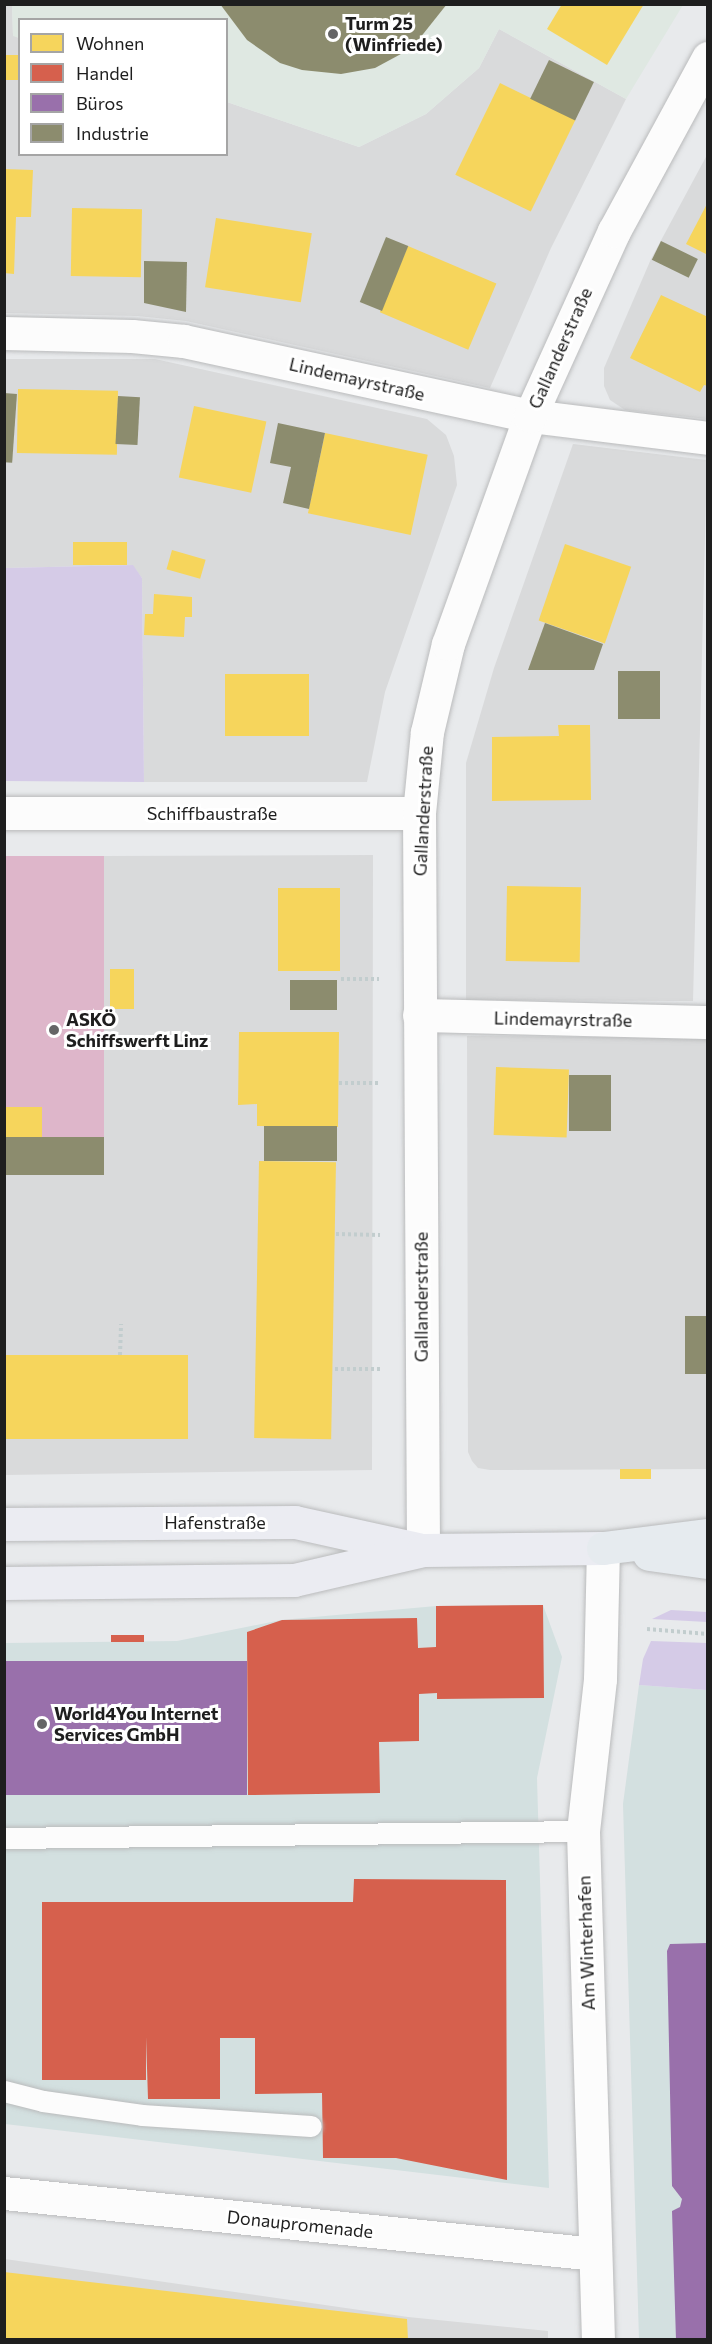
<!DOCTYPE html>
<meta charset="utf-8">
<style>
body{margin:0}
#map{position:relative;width:712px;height:2344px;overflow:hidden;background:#e8eaec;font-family:Commissioner,sans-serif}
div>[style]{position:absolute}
.residential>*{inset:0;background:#d9dadb}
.commercial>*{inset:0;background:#d3e0e0}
.industrial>*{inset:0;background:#dfe8e2}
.grass>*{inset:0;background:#d5cbe7}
.pitch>*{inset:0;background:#deb6ca;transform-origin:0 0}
.homes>*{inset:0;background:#f6d55c;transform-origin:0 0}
.shops>*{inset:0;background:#d6604d;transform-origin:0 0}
.offices>*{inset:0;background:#9970ab;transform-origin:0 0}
.industry>*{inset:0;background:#8c8c6e;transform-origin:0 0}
.path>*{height:4px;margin-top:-2px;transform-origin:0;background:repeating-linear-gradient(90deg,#c2cdce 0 3px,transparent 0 6px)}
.roads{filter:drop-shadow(0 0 2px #babbbc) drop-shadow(0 0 2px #babbbc)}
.service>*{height:21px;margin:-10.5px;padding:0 10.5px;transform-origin:10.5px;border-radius:10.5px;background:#fcfcfc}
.minor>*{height:33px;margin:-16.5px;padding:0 16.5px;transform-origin:16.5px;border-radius:16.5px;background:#fcfcfc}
.secondary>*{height:33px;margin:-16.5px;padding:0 16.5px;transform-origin:16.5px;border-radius:16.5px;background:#ebecf2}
.primary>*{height:33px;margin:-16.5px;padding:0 16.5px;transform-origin:16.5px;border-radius:16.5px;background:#e6ebef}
.dots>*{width:16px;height:16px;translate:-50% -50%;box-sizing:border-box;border:3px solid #fff;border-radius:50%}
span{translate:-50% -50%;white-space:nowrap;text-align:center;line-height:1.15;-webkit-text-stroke:6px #fff;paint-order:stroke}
.poi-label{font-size:18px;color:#1e1e1e;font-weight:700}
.left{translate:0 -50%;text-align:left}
.street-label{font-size:18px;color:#1e1e1e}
.frame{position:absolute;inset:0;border:6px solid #1e1e1e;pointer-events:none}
.legend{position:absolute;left:18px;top:18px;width:210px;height:138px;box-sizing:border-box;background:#fff;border:2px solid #a5a5a5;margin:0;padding:8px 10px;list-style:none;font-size:18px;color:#1e1e1e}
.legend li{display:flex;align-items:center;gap:12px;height:30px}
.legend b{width:30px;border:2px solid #a5a5a5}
</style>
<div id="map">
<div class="residential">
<div style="clip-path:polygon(5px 5px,12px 5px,13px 35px,19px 38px,20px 154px,226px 154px,227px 102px,359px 147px,426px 114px,479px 68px,499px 29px,626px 99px,551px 248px,490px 388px,186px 321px,137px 316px,5px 313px)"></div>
<div style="clip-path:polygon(707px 155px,707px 419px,625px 410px,610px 400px,604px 386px,604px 368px,651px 259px)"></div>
<div style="clip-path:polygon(4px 359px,155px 359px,427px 419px,446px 435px,454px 456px,457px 485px,385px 692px,367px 782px,144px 782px,142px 578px,132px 565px,5px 568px)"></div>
<div style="clip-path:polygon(573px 444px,707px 460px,693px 1001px,466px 1000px,466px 763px,494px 668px)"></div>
<div style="clip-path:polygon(373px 855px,372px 1470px,5px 1475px,4px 1137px,104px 1137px,104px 856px)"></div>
<div style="clip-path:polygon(467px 1036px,707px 1038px,707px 1469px,490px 1470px,478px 1468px,472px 1461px,468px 1452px)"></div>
<div style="clip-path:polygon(5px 2259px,408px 2317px,548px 2331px,548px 2339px,5px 2340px)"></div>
</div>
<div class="commercial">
<div style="clip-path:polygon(543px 1605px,562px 1657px,537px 1778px,549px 2188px,5px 2124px,5px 1643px,177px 1641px,281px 1620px,436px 1606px)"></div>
<div style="clip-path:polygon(639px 1685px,707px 1690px,707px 2339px,639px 2339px,623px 1804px)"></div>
</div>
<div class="industrial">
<div style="clip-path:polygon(12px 5px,683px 5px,626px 99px,499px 29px,479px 68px,426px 114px,359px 147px,227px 102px,226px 20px,20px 20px,19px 38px,13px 36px)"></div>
</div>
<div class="grass">
<div style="clip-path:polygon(133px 565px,142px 578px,144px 782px,5px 781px,5px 568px)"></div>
<div style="clip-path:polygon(671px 1610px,707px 1612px,707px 1622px,652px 1619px)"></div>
<div style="clip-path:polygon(651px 1641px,707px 1643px,707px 1690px,639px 1685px,643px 1659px)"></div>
</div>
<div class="pitch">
<div style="left:5px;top:856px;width:99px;height:281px"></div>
</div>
<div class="homes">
<div style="clip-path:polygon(562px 4px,644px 4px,607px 65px,547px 29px)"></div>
<div style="left:4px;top:55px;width:16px;height:25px"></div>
<div style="left:500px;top:83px;width:84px;height:102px;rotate:26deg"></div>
<div style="clip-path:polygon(4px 169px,33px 170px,31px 217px,16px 217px,14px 274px,4px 273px)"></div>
<div style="clip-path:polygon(708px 202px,708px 255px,686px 244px)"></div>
<div style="left:72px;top:208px;width:70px;height:68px;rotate:1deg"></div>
<div style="left:216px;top:218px;width:97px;height:70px;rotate:9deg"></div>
<div style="left:408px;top:246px;width:96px;height:72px;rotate:23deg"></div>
<div style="clip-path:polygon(661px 295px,708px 317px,708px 386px,704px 385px,700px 392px,630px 358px)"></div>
<div style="left:18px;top:389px;width:100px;height:64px;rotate:1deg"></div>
<div style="left:194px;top:406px;width:74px;height:73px;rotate:12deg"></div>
<div style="left:325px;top:433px;width:105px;height:82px;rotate:12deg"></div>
<div style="left:127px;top:542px;width:23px;height:54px;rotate:90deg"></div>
<div style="left:565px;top:544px;width:70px;height:81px;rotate:19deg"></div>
<div style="left:172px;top:550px;width:35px;height:20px;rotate:16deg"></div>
<div style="clip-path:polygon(154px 594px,192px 597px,192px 617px,185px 617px,184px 637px,144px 635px,145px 614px,153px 614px)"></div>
<div style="left:309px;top:674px;width:62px;height:84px;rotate:90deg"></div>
<div style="clip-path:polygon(558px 725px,590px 725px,591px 800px,492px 801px,492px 737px,559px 736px)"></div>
<div style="left:507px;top:886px;width:74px;height:75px;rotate:1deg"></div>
<div style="left:278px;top:888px;width:62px;height:83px"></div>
<div style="left:110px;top:969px;width:24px;height:40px"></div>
<div style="clip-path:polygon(239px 1032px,339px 1032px,338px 1127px,257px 1126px,257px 1104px,238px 1105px)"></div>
<div style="left:496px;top:1067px;width:73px;height:68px;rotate:2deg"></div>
<div style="left:4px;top:1107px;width:38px;height:30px"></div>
<div style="left:259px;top:1161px;width:77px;height:277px;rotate:1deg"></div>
<div style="left:5px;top:1355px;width:183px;height:84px"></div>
<div style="left:651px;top:1469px;width:10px;height:31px;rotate:90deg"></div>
<div style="clip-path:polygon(4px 2272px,407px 2319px,408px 2340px,4px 2340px)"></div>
</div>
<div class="shops">
<div style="clip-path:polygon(543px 1605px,544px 1698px,437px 1699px,437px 1693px,419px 1694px,419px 1741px,379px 1742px,380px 1793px,248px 1795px,247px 1632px,282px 1620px,417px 1618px,418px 1648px,436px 1647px,436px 1606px)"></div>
<div style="left:111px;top:1635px;width:33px;height:7px"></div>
<div style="clip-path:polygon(354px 1879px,506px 1880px,507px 2180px,396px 2158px,323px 2158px,322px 2093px,255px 2094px,255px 2038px,220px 2038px,220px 2099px,148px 2099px,146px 2037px,146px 2080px,42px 2080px,42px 1902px,353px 1902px)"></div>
</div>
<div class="offices">
<div style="left:247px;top:1661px;width:134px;height:243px;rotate:90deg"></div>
<div style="clip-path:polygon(708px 1943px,708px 2340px,676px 2340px,672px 2211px,680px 2207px,682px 2199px,672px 2186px,667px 1951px,670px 1944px)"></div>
</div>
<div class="industry">
<div style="clip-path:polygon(220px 4px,447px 4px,412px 48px,375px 68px,341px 74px,302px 70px,280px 63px,247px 40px)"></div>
<div style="left:549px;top:60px;width:50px;height:43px;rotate:26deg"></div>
<div style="left:386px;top:237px;width:24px;height:70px;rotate:22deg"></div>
<div style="left:661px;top:241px;width:41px;height:21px;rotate:26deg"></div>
<div style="clip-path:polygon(144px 261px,187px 262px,186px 312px,144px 303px)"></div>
<div style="left:4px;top:393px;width:13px;height:69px;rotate:4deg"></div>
<div style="left:118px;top:396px;width:22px;height:48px;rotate:3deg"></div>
<div style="clip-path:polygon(278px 423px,325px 433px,309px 509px,283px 503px,291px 467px,270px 463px)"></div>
<div style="clip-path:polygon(545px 623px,603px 644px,594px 670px,528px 670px)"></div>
<div style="left:618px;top:671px;width:42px;height:48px"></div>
<div style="left:290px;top:980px;width:47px;height:30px"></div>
<div style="left:569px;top:1075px;width:42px;height:56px"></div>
<div style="left:264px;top:1126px;width:73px;height:35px"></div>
<div style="left:4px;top:1137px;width:100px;height:38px"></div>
<div style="left:685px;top:1316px;width:23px;height:58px"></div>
</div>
<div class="path">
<div style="left:341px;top:979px;width:38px"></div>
<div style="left:339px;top:1083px;width:41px"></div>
<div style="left:336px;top:1234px;width:44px;rotate:1.3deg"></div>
<div style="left:120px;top:1355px;width:31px;rotate:-88deg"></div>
<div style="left:335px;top:1369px;width:45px"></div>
<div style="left:647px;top:1629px;width:61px;rotate:4.7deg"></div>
</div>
<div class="roads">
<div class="service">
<div style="left:4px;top:1838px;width:579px;rotate:-0.69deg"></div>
<div style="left:4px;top:2091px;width:40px;rotate:14.4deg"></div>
<div style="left:43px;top:2101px;width:100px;rotate:8deg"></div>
<div style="left:142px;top:2115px;width:169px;rotate:3.7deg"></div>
</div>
<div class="minor">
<div style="left:4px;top:333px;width:128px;rotate:1.3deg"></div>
<div style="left:132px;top:336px;width:52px;rotate:5.5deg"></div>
<div style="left:184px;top:341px;width:354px;rotate:12.2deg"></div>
<div style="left:530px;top:416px;width:179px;rotate:7deg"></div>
<div style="left:4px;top:813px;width:415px"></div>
<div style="left:419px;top:1015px;width:289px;rotate:1.4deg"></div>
<div style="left:423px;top:1550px;width:737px;rotate:-90.31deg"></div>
<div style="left:419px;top:813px;width:81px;rotate:-84.4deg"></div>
<div style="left:427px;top:732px;width:90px;rotate:-76.6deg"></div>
<div style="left:448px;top:644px;width:242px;rotate:-70.2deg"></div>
<div style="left:530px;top:416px;width:203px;rotate:-65.6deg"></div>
<div style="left:614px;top:231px;width:197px;rotate:-61.5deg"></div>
<div style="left:4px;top:2193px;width:594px;rotate:5.89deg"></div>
<div style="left:598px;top:2340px;width:509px;rotate:-91.69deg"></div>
<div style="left:583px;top:1831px;width:153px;rotate:-83.6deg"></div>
<div style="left:600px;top:1679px;width:131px;rotate:-88.7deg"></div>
</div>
<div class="secondary">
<div style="left:4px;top:1524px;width:291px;rotate:-0.4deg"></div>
<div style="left:295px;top:1522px;width:126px;rotate:12.4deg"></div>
<div style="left:4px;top:1583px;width:290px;rotate:-0.6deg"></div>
<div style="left:294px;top:1580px;width:132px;rotate:-13.1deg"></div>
<div style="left:423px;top:1550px;width:180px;rotate:-0.6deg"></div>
</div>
<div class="primary">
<div style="left:603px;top:1548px;width:106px;rotate:-7.1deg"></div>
<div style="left:649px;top:1554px;width:60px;rotate:7.7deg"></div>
</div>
</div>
<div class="dots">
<div style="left:333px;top:34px;background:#656566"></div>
<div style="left:54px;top:1030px;background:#656566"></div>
<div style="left:42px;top:1724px;background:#656566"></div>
</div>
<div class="poi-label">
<span class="left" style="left:345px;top:34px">Turm 25<br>(Winfriede)</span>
<span class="left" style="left:66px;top:1030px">ASKÖ<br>Schiffswerft Linz</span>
<span class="left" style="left:54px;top:1724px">World4You Internet<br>Services GmbH</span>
</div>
<div class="street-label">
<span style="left:560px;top:348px;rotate:-66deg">Gallanderstraße</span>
<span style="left:357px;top:379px;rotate:13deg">Lindemayrstraße</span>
<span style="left:423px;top:811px;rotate:-87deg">Gallanderstraße</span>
<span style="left:212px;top:813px">Schiffbaustraße</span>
<span style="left:563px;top:1019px;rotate:1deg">Lindemayrstraße</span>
<span style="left:421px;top:1297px;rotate:-90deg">Gallanderstraße</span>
<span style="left:215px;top:1522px">Hafenstraße</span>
<span style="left:586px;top:1943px;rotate:-92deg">Am Winterhafen</span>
<span style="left:300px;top:2224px;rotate:6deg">Donaupromenade</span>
</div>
<div class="frame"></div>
<ul class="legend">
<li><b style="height:16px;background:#f6d55c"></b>Wohnen</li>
<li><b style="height:16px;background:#d6604d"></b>Handel</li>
<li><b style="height:16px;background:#9970ab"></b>Büros</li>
<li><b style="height:16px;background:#8c8c6e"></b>Industrie</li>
</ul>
</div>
